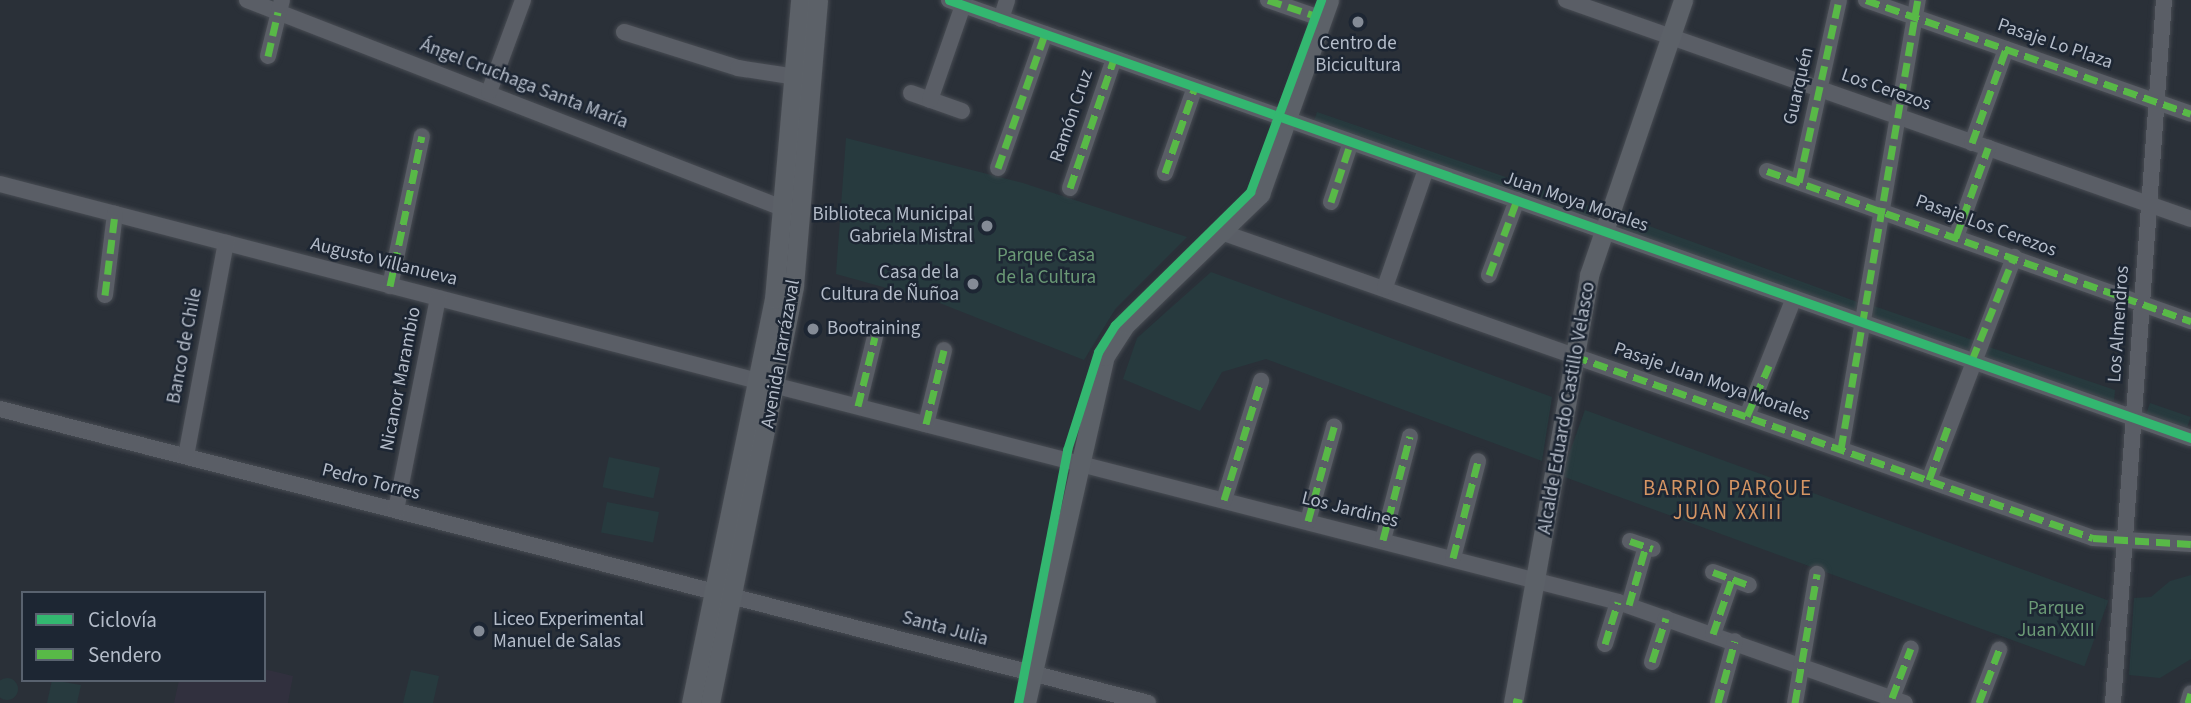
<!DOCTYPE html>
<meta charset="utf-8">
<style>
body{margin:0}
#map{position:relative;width:2191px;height:703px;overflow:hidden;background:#2a3038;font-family:"Source Sans 3",sans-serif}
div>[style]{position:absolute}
.medical>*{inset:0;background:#31303e}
.green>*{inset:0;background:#273a3e;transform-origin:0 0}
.round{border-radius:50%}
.roads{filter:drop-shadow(0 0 2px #484c53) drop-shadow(0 0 2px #484c53)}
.minor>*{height:16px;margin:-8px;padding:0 8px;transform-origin:8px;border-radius:8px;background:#5a5e66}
.major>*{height:19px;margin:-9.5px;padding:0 9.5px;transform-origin:9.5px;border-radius:9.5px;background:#5c6168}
.quiet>*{height:7px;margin-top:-3.5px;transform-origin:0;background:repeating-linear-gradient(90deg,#58b947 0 14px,transparent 0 21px)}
.cycleway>*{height:9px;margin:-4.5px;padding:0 4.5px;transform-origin:4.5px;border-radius:4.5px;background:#33b770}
.dots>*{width:19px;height:19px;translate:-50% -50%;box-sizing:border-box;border:4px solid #1d2633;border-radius:50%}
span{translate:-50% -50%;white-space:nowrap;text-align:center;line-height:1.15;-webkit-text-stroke:5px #1d2633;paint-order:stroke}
.poi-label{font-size:19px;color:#b4bcc9}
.right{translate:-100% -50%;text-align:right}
.left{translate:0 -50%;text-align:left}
.street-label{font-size:19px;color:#b4bcc9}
.park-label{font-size:19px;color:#6b9a76}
.neighbourhood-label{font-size:21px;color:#d59563;letter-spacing:2px}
.legend{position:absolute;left:21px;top:591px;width:245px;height:91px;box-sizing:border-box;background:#1d2633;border:2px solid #59626f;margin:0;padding:9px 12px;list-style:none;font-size:21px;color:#b4bcc9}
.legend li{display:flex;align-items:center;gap:14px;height:35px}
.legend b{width:35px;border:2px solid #59626f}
</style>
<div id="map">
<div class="medical">
<div style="clip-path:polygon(264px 669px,293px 676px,288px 703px,174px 703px,179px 680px,264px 680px)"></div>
</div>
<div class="green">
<div style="left:1317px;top:112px;width:291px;height:13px;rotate:19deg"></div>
<div style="clip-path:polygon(846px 138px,1023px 183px,1187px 237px,1116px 308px,1084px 360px,937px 302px,836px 274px)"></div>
<div style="left:1627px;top:218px;width:246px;height:14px;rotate:20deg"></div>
<div style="clip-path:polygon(1211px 272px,1552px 397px,1542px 461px,1266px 359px,1222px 372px,1200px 411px,1123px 379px,1137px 338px)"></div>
<div style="left:1871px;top:305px;width:109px;height:14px;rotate:19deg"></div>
<div style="clip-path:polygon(1986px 346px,2115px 390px,2114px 401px,1982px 358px)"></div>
<div style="left:2150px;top:403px;width:43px;height:11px;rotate:19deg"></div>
<div style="left:1585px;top:410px;width:557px;height:70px;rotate:20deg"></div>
<div style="left:609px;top:457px;width:52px;height:31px;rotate:12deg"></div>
<div style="left:607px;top:502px;width:53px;height:31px;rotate:11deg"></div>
<div style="clip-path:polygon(2191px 575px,2191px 659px,2160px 678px,2129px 675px,2134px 598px,2151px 597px,2170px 581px)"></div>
<div style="clip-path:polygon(411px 670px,439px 676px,433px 703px,403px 703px)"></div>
<div class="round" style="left:-4px;top:678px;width:22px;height:22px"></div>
<div style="clip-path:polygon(52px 680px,81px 685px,77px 703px,47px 703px)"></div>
</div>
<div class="roads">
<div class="minor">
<div style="left:247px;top:0;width:577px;rotate:21.23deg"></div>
<div style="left:949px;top:0;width:1317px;rotate:19.43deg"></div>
<div style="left:1268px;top:0;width:58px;rotate:19.1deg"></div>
<div style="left:1566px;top:0;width:662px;rotate:19.31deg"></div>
<div style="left:1866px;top:0;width:344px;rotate:19.3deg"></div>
<div style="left:1001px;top:19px;width:20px;rotate:-72deg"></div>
<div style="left:624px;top:32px;width:120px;rotate:17.5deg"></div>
<div style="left:738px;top:68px;width:59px;rotate:8.8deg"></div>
<div style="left:268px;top:56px;width:58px;rotate:-76deg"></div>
<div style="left:489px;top:92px;width:98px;rotate:-69.7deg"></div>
<div style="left:911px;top:93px;width:54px;rotate:19.4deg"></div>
<div style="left:930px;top:100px;width:101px;rotate:-70.8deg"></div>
<div style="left:1972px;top:143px;width:100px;rotate:-70.1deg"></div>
<div style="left:998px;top:168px;width:142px;rotate:-70.7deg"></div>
<div style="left:1767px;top:171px;width:450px;rotate:19.5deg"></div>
<div style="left:1165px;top:173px;width:91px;rotate:-70.8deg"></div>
<div style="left:1799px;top:182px;width:186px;rotate:-77.6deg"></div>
<div style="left:0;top:184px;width:783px;rotate:14.57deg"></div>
<div style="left:1070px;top:188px;width:136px;rotate:-71.2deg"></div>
<div style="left:1331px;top:202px;width:63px;rotate:-71.6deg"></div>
<div style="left:1224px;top:233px;width:921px;rotate:19.34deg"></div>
<div style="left:2093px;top:538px;width:98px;rotate:3.5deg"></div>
<div style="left:1956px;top:237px;width:95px;rotate:-70.2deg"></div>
<div style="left:1489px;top:275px;width:80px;rotate:-69.5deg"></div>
<div style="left:390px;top:286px;width:153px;rotate:-78deg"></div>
<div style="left:1385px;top:287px;width:125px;rotate:-70.8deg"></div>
<div style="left:105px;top:295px;width:82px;rotate:-83deg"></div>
<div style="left:777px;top:386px;width:868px;rotate:14.4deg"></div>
<div style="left:1618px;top:602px;width:304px;rotate:19.4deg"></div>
<div style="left:858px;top:406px;width:71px;rotate:-76.2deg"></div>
<div style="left:0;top:409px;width:1185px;rotate:14.36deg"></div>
<div style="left:1747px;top:416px;width:127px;rotate:-68.3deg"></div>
<div style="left:926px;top:424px;width:76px;rotate:-76.3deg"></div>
<div style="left:1841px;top:449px;width:456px;rotate:-80.3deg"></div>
<div style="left:186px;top:456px;width:217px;rotate:-79.4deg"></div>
<div style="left:1929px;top:480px;width:239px;rotate:-69.1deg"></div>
<div style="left:1224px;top:500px;width:125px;rotate:-72.7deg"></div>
<div style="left:396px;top:510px;width:216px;rotate:-78.8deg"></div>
<div style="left:1308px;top:521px;width:98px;rotate:-74.5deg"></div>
<div style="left:1383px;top:540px;width:107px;rotate:-75.4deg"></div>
<div style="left:1630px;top:541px;width:24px;rotate:19deg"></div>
<div style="left:1453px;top:558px;width:100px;rotate:-75.5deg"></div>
<div style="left:1713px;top:572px;width:38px;rotate:20deg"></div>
<div style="left:1629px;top:605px;width:61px;rotate:-73.9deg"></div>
<div style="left:1713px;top:634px;width:58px;rotate:-70.9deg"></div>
<div style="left:1605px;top:644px;width:44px;rotate:-72.8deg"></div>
<div style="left:1652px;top:662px;width:46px;rotate:-72.3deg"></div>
<div style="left:1892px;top:698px;width:53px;rotate:-69.2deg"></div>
<div style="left:1718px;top:703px;width:64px;rotate:-74.7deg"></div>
<div style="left:1795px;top:703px;width:131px;rotate:-80.3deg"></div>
<div style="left:1979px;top:703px;width:57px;rotate:-69.3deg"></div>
<div style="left:2113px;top:703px;width:705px;rotate:-85.85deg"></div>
<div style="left:2188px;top:703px;width:10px;rotate:-73deg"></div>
</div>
<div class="major">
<div style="left:691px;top:703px;width:412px;rotate:-78.4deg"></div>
<div style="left:774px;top:299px;width:300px;rotate:-85deg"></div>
<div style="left:710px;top:703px;width:425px;rotate:-78.6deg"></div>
<div style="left:794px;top:286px;width:287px;rotate:-85.2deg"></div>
<div style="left:1026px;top:703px;width:356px;rotate:-77.2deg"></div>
<div style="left:1105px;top:356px;width:38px;rotate:-57deg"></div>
<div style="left:1126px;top:324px;width:187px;rotate:-44.1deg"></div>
<div style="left:1260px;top:194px;width:206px;rotate:-70.4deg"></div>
<div style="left:1513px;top:703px;width:435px;rotate:-79.9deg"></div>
<div style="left:1589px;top:275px;width:291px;rotate:-71.1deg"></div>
</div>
</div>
<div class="quiet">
<div style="left:1268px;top:0;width:54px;rotate:18.4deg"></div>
<div style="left:1866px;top:0;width:344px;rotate:19.3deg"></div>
<div style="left:268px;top:56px;width:45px;rotate:-77.2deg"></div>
<div style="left:1972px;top:143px;width:100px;rotate:-70.1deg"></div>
<div style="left:998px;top:168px;width:142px;rotate:-70.7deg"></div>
<div style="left:1767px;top:171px;width:450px;rotate:19.5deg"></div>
<div style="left:1165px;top:173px;width:91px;rotate:-70.8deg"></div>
<div style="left:1799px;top:182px;width:186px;rotate:-77.6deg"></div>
<div style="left:1070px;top:188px;width:136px;rotate:-71.2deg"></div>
<div style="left:1331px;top:202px;width:63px;rotate:-71.6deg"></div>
<div style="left:1956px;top:237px;width:95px;rotate:-70.2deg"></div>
<div style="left:1489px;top:275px;width:80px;rotate:-69.5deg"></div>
<div style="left:390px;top:286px;width:153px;rotate:-78deg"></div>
<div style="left:105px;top:295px;width:82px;rotate:-83deg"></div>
<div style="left:1574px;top:356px;width:550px;rotate:19.32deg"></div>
<div style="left:2093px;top:538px;width:98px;rotate:3.5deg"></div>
<div style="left:1972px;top:360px;width:111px;rotate:-67.8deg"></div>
<div style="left:858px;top:406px;width:71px;rotate:-76.2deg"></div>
<div style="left:1747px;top:416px;width:55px;rotate:-66.3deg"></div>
<div style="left:926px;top:424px;width:76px;rotate:-76.3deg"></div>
<div style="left:1841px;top:449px;width:456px;rotate:-80.3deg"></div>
<div style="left:1929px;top:480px;width:56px;rotate:-70.3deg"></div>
<div style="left:1224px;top:500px;width:125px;rotate:-72.7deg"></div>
<div style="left:1308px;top:521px;width:98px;rotate:-74.5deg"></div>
<div style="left:1383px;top:540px;width:107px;rotate:-75.4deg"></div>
<div style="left:1630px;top:541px;width:24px;rotate:19deg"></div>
<div style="left:1453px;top:558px;width:100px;rotate:-75.5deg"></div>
<div style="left:1713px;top:572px;width:38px;rotate:20deg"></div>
<div style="left:1629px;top:605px;width:61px;rotate:-73.9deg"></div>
<div style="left:1713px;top:634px;width:58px;rotate:-70.9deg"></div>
<div style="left:1605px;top:644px;width:44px;rotate:-72.8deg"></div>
<div style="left:1652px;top:662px;width:46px;rotate:-72.3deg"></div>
<div style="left:1892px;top:698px;width:53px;rotate:-69.2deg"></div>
<div style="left:1513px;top:701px;width:9px;rotate:13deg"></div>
<div style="left:1718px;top:703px;width:64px;rotate:-74.7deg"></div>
<div style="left:1795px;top:703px;width:131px;rotate:-80.3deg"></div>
<div style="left:1979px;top:703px;width:57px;rotate:-69.3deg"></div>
<div style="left:2188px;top:703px;width:10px;rotate:-73deg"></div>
</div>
<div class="cycleway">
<div style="left:949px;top:0;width:1317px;rotate:19.43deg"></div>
<div style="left:1018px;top:703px;width:258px;rotate:-79deg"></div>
<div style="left:1067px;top:450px;width:103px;rotate:-72.4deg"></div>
<div style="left:1098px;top:352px;width:32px;rotate:-58deg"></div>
<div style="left:1115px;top:325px;width:190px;rotate:-44.6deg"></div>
<div style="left:1250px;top:192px;width:205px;rotate:-69.7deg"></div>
</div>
<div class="dots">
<div style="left:1358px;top:22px;background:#848b96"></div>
<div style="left:987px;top:226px;background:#848b96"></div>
<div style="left:973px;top:284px;background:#848b96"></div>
<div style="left:813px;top:329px;background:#848b96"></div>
<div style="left:479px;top:631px;background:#848b96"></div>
</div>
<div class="poi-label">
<span style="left:1358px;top:55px">Centro de<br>Bicicultura</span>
<span class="right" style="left:973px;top:226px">Biblioteca Municipal<br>Gabriela Mistral</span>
<span class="right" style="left:959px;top:284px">Casa de la<br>Cultura de Ñuñoa</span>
<span class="left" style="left:827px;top:329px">Bootraining</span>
<span class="left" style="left:493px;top:631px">Liceo Experimental<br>Manuel de Salas</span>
</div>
<div class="street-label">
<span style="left:2055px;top:44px;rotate:19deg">Pasaje Lo Plaza</span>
<span style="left:524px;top:84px;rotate:21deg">Ángel Cruchaga Santa María</span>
<span style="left:1799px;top:86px;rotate:-77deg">Guarquén</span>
<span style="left:1886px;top:90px;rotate:19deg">Los Cerezos</span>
<span style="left:1072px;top:116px;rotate:-71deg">Ramón Cruz</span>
<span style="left:1576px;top:202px;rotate:19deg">Juan Moya Morales</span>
<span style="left:1986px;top:226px;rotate:20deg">Pasaje Los Cerezos</span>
<span style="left:384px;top:262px;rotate:14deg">Augusto Villanueva</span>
<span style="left:2119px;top:324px;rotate:-86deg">Los Almendros</span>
<span style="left:185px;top:346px;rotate:-79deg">Banco de Chile</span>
<span style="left:781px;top:354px;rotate:-80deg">Avenida Irarrázaval</span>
<span style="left:401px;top:379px;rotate:-79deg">Nicanor Marambio</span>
<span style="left:1712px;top:382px;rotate:19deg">Pasaje Juan Moya Morales</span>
<span style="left:1567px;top:408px;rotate:-80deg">Alcalde Eduardo Castillo Velasco</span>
<span style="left:371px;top:482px;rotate:14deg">Pedro Torres</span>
<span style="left:1350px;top:510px;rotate:14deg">Los Jardines</span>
<span style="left:945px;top:629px;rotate:15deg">Santa Julia</span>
</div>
<div class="park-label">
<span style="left:1046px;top:267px">Parque Casa<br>de la Cultura</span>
<span style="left:2056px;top:620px">Parque<br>Juan XXIII</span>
</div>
<div class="neighbourhood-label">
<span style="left:1728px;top:500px">BARRIO PARQUE<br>JUAN XXIII</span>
</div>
<ul class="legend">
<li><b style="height:9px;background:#33b770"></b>Ciclovía</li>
<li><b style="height:9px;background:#58b947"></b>Sendero</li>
</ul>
</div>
